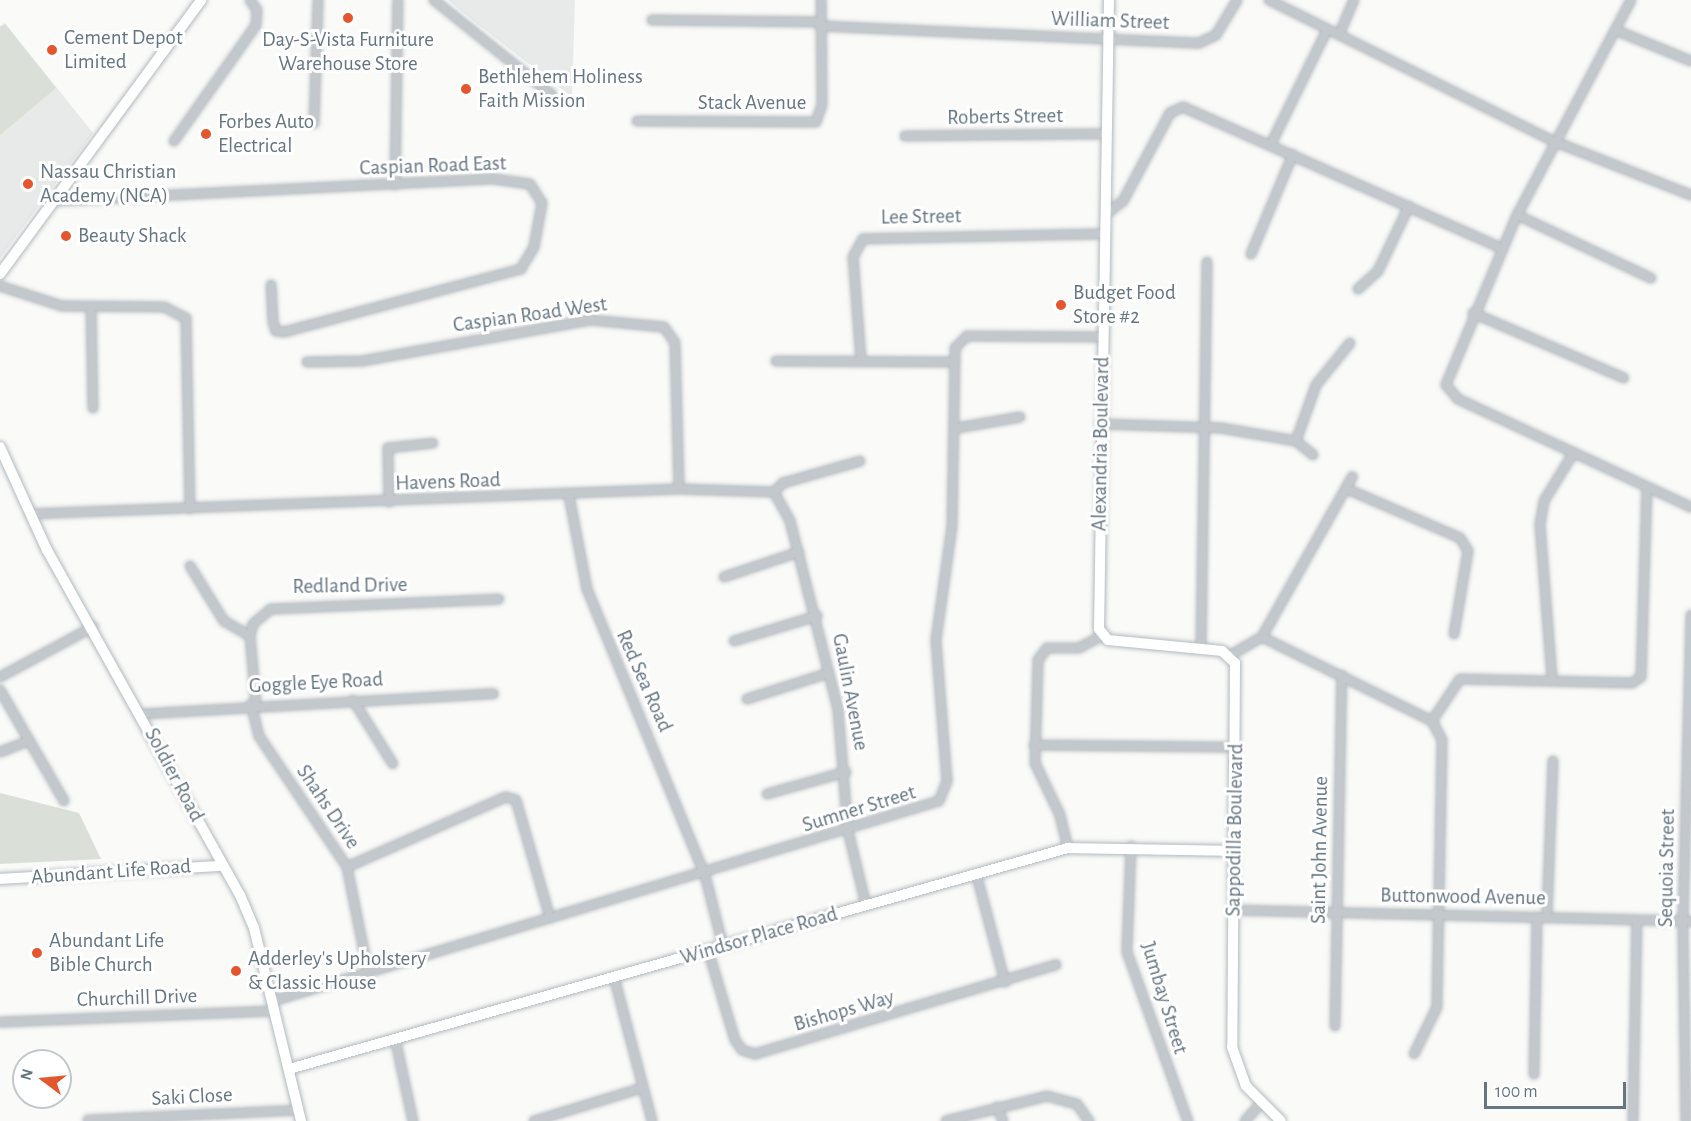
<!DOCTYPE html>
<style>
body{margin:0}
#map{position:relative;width:1691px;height:1121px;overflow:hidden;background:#fafaf8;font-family:"Alegreya Sans",sans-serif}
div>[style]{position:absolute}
.built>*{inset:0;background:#e8e9e9}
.green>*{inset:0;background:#dadfd7}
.roads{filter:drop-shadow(0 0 2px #b3babf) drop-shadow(0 0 2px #b3babf)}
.street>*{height:8px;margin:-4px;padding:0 4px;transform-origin:4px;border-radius:4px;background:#c3c8cc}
.secondary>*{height:10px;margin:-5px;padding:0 5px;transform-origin:5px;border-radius:5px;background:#fff}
.dots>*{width:16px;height:16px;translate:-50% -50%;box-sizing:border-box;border:3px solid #fff;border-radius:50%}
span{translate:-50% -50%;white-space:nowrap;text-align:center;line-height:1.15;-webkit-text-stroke:6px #fff;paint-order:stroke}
.street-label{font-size:21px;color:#657683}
.poi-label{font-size:21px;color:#657683}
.left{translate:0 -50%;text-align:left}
.north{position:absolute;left:12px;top:1049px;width:60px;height:60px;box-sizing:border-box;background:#fff;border:2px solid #c1c8cd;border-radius:50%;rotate:286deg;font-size:16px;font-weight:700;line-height:24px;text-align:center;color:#657683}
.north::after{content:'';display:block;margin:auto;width:21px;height:27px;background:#e4572e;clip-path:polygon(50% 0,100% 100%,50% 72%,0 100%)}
.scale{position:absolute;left:1484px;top:1082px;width:142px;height:27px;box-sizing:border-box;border:3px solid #657683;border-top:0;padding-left:8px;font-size:18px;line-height:21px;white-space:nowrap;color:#657683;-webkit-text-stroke:4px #fff;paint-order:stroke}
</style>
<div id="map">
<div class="built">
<div style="clip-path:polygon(448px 0,575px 0,572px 97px,472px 20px)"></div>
<div style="clip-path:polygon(5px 23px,93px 133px,0 258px,0 26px)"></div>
</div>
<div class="green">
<div style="clip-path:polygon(5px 24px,56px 88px,0 135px,0 27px)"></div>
<div style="clip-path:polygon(0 793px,79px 813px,101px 859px,0 864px)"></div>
</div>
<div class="roads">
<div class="street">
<div style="left:434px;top:0;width:151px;rotate:38.8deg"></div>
<div style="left:1269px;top:0;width:317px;rotate:26.4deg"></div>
<div style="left:1553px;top:141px;width:148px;rotate:21.4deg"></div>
<div style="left:1631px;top:0;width:243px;rotate:117.9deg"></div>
<div style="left:1517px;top:215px;width:184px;rotate:112.7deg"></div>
<div style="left:1446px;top:385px;width:18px;rotate:49deg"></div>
<div style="left:1458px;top:399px;width:257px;rotate:24.9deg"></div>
<div style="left:652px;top:20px;width:169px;rotate:0.7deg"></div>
<div style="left:820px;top:26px;width:379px;rotate:2.6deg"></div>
<div style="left:1199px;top:43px;width:19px;rotate:-25deg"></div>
<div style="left:1216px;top:35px;width:41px;rotate:-59deg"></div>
<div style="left:1615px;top:30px;width:82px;rotate:22.2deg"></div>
<div style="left:1339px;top:35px;width:38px;rotate:-67deg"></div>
<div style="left:637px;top:121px;width:179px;rotate:0.3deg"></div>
<div style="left:816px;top:122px;width:18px;rotate:-71deg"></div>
<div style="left:822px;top:105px;width:105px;rotate:-90.5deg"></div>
<div style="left:314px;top:123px;width:123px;rotate:-88.1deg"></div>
<div style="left:905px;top:136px;width:201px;rotate:-0.6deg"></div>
<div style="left:174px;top:141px;width:142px;rotate:-54.7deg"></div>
<div style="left:256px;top:25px;width:15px;rotate:-86deg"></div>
<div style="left:257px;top:10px;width:12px;rotate:-125deg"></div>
<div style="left:1271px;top:144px;width:127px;rotate:-63.8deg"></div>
<div style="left:395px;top:185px;width:185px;rotate:-89.1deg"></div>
<div style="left:53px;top:201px;width:442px;rotate:-2.9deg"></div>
<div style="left:494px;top:179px;width:36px;rotate:8deg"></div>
<div style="left:530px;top:184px;width:22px;rotate:58deg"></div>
<div style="left:542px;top:203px;width:45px;rotate:100.3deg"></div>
<div style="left:534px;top:247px;width:26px;rotate:121deg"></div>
<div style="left:521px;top:269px;width:244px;rotate:165.1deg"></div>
<div style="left:285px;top:332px;width:9px;rotate:-174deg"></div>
<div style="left:276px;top:331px;width:9px;rotate:-108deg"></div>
<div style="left:273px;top:322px;width:37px;rotate:-93deg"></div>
<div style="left:1105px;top:215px;width:23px;rotate:-38deg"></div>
<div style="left:1123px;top:201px;width:100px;rotate:-61.9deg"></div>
<div style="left:1170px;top:113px;width:14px;rotate:-25deg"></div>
<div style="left:1183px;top:107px;width:348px;rotate:23.9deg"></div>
<div style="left:1517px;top:215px;width:148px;rotate:25.2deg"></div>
<div style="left:1251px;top:254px;width:108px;rotate:-67.2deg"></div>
<div style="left:0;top:286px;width:65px;rotate:17.9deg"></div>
<div style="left:62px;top:306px;width:102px;rotate:0.6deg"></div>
<div style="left:164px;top:307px;width:25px;rotate:27deg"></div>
<div style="left:186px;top:318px;width:191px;rotate:88.8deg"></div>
<div style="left:1358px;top:289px;width:27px;rotate:-42deg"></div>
<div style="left:1378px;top:271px;width:72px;rotate:-64.5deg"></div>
<div style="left:91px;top:307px;width:101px;rotate:88.9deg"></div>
<div style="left:1473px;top:313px;width:164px;rotate:23.3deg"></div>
<div style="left:861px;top:360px;width:103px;rotate:-94.4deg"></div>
<div style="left:853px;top:257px;width:21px;rotate:-61deg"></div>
<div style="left:863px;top:239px;width:241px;rotate:-1.2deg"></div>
<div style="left:776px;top:361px;width:179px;rotate:0.3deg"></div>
<div style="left:307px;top:362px;width:55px;rotate:-1deg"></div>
<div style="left:362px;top:361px;width:233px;rotate:-10.2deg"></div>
<div style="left:591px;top:320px;width:73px;rotate:5.5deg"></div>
<div style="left:664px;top:327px;width:19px;rotate:55deg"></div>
<div style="left:675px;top:343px;width:146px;rotate:88.4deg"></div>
<div style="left:1100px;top:424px;width:121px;rotate:1.9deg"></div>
<div style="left:1221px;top:428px;width:76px;rotate:9.8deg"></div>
<div style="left:1296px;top:441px;width:59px;rotate:-70.3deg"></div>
<div style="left:1316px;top:385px;width:54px;rotate:-51deg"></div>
<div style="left:957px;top:428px;width:64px;rotate:-9.9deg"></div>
<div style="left:1296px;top:441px;width:22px;rotate:39deg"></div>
<div style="left:1347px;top:489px;width:123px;rotate:23.4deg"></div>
<div style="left:1460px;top:538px;width:15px;rotate:58deg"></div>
<div style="left:1468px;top:551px;width:84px;rotate:99.6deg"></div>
<div style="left:774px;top:492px;width:33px;rotate:61deg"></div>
<div style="left:790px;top:521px;width:195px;rotate:75.7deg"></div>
<div style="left:838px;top:710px;width:121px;rotate:85.3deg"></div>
<div style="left:848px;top:831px;width:76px;rotate:76.3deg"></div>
<div style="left:774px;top:492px;width:13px;rotate:-45deg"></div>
<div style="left:783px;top:483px;width:80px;rotate:-15.9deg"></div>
<div style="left:569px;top:496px;width:95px;rotate:79deg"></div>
<div style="left:587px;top:589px;width:309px;rotate:67.6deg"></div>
<div style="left:705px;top:875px;width:73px;rotate:75.8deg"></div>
<div style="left:389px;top:502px;width:54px;rotate:-91.1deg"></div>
<div style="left:388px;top:448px;width:45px;rotate:-6.3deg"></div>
<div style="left:29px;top:514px;width:650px;rotate:-2.2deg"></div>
<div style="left:679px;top:489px;width:95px;rotate:1.8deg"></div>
<div style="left:190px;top:566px;width:65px;rotate:58.3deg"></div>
<div style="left:224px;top:621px;width:30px;rotate:30deg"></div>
<div style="left:724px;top:577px;width:79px;rotate:-18.4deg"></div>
<div style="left:1262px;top:637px;width:190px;rotate:26.3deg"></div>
<div style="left:1432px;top:721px;width:21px;rotate:62deg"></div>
<div style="left:1442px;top:740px;width:267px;rotate:91.1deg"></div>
<div style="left:1437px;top:1007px;width:52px;rotate:116.1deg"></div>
<div style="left:734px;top:641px;width:87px;rotate:-16.8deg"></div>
<div style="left:1201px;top:646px;width:384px;rotate:-89.1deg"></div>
<div style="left:1229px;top:656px;width:38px;rotate:-30deg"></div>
<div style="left:1262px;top:637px;width:184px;rotate:-60.6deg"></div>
<div style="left:0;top:677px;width:106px;rotate:-28.3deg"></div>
<div style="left:1552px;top:678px;width:154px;rotate:-94.5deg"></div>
<div style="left:1540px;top:524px;width:23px;rotate:-80deg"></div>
<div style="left:1544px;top:501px;width:57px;rotate:-58.5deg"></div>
<div style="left:0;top:690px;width:128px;rotate:60deg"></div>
<div style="left:747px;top:699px;width:86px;rotate:-17.6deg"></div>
<div style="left:353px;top:700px;width:75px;rotate:58deg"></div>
<div style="left:251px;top:704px;width:33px;rotate:76deg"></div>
<div style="left:259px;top:736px;width:158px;rotate:56.1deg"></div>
<div style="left:347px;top:867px;width:106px;rotate:78.6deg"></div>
<div style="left:256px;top:704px;width:68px;rotate:-95deg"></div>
<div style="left:250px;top:636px;width:12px;rotate:-76deg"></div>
<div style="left:253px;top:624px;width:23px;rotate:-40deg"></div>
<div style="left:271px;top:609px;width:228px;rotate:-2.5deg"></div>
<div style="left:142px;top:714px;width:352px;rotate:-3.3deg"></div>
<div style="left:1432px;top:721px;width:50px;rotate:-56.3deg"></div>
<div style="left:1460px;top:679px;width:172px;rotate:1.3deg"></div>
<div style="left:1632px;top:683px;width:11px;rotate:-34deg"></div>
<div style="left:1641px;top:677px;width:190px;rotate:-88.2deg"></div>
<div style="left:1034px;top:745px;width:202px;rotate:0.6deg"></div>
<div style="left:0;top:752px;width:31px;rotate:-21deg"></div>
<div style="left:767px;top:794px;width:82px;rotate:-15.6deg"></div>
<div style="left:1131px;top:846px;width:106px;rotate:92.2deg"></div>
<div style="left:1127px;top:952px;width:180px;rotate:70.2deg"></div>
<div style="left:1068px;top:848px;width:36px;rotate:-104deg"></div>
<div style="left:1059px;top:813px;width:55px;rotate:-115.6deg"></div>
<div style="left:1035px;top:763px;width:103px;rotate:-88.3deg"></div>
<div style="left:1038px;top:660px;width:15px;rotate:-53deg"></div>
<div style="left:1047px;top:648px;width:32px"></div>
<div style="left:1079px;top:648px;width:26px;rotate:-28deg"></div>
<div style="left:347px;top:867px;width:174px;rotate:-23.8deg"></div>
<div style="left:506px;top:797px;width:10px;rotate:17deg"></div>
<div style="left:516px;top:800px;width:123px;rotate:73.9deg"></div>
<div style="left:976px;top:873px;width:113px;rotate:75.1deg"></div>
<div style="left:1234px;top:910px;width:457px;rotate:1.4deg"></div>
<div style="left:1547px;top:916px;width:155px;rotate:-87.8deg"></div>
<div style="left:708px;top:950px;width:94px;rotate:73.3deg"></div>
<div style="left:735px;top:1040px;width:12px;rotate:55deg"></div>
<div style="left:742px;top:1050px;width:14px;rotate:17deg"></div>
<div style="left:755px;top:1054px;width:314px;rotate:-16.5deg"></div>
<div style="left:614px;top:977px;width:149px;rotate:75.2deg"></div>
<div style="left:273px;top:1001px;width:695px;rotate:-16.72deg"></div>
<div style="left:939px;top:801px;width:22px;rotate:-68deg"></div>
<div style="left:947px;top:781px;width:141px;rotate:-94.5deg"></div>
<div style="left:936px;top:640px;width:115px;rotate:-82deg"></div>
<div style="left:952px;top:526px;width:178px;rotate:-89deg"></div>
<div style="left:955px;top:348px;width:17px;rotate:-45deg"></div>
<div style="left:967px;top:336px;width:135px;rotate:0.4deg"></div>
<div style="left:0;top:1022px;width:275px;rotate:-2.3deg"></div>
<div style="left:1335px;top:1026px;width:351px;rotate:-88.9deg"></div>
<div style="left:395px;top:1038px;width:85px;rotate:77.8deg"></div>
<div style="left:1534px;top:1074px;width:157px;rotate:-88.9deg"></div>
<div style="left:997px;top:1107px;width:15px;rotate:67deg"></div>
<div style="left:88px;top:1120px;width:211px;rotate:-2.7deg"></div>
<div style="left:534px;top:1121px;width:113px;rotate:-17deg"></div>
<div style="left:946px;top:1121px;width:104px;rotate:-13.9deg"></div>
<div style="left:1047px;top:1096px;width:31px;rotate:15deg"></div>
<div style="left:1077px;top:1104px;width:21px;rotate:55deg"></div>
<div style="left:1245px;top:1121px;width:25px;rotate:-48deg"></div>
<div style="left:1633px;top:1121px;width:201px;rotate:-88.9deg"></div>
<div style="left:1686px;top:1121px;width:200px;rotate:-90.9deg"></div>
<div style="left:1683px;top:921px;width:306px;rotate:-88.5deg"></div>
</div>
<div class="secondary">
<div style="left:1109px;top:0;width:629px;rotate:90.91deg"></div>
<div style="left:1099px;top:629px;width:14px;rotate:51deg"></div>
<div style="left:1108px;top:640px;width:115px;rotate:5.5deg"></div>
<div style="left:1222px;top:651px;width:18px;rotate:43deg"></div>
<div style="left:1235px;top:663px;width:384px;rotate:90.4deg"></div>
<div style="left:1232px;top:1047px;width:41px;rotate:70.3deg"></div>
<div style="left:1246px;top:1086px;width:49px;rotate:45deg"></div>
<div style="left:0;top:274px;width:340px;rotate:-53.7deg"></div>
<div style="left:0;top:447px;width:113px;rotate:65.5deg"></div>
<div style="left:47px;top:550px;width:395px;rotate:60.8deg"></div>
<div style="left:240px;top:895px;width:36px;rotate:67deg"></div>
<div style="left:254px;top:928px;width:199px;rotate:76.3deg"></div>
<div style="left:0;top:879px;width:222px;rotate:-3.4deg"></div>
<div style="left:289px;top:1069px;width:810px;rotate:-15.84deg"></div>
<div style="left:1068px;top:848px;width:167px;rotate:1deg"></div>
</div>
</div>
<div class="dots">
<div style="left:348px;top:18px;background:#e4572e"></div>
<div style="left:52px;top:50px;background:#e4572e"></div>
<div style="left:466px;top:89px;background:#e4572e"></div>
<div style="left:206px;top:134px;background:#e4572e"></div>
<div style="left:28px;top:184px;background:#e4572e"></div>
<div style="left:66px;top:236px;background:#e4572e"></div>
<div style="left:1061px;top:305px;background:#e4572e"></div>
<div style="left:37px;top:953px;background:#e4572e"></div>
<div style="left:236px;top:971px;background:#e4572e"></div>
</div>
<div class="street-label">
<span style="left:1110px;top:21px;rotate:2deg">William Street</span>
<span style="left:752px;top:103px">Stack Avenue</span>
<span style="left:1005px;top:117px;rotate:-1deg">Roberts Street</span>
<span style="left:433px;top:166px;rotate:-2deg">Caspian Road East</span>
<span style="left:921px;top:217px;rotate:-1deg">Lee Street</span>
<span style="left:530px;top:315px;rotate:-8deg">Caspian Road West</span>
<span style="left:1101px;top:444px;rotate:-89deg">Alexandria Boulevard</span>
<span style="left:448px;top:482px;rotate:-2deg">Havens Road</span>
<span style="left:350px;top:586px;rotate:-1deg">Redland Drive</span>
<span style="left:644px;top:681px;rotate:66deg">Red Sea Road</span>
<span style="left:316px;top:683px;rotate:-3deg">Goggle Eye Road</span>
<span style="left:850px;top:692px;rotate:79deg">Gaulin Avenue</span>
<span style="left:174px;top:775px;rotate:62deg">Soldier Road</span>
<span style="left:328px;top:807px;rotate:56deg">Shahs Drive</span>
<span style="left:859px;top:809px;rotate:-17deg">Sumner Street</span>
<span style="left:1235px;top:830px;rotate:-89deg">Sappodilla Boulevard</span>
<span style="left:1320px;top:850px;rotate:-89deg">Saint John Avenue</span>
<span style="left:1667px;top:868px;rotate:-89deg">Sequoia Street</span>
<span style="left:111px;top:872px;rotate:-4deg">Abundant Life Road</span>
<span style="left:1463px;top:897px;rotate:1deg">Buttonwood Avenue</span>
<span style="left:759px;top:936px;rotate:-16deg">Windsor Place Road</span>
<span style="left:137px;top:998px;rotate:-2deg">Churchill Drive</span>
<span style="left:1164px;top:998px;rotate:73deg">Jumbay Street</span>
<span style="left:844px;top:1011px;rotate:-16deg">Bishops Way</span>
<span style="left:192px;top:1097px;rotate:-3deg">Saki Close</span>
</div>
<div class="poi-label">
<span class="left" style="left:64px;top:50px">Cement Depot<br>Limited</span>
<span style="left:348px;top:52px">Day-S-Vista Furniture<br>Warehouse Store</span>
<span class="left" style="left:478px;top:89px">Bethlehem Holiness<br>Faith Mission</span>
<span class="left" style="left:218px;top:134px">Forbes Auto<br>Electrical</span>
<span class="left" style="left:40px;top:184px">Nassau Christian<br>Academy (NCA)</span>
<span class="left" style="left:78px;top:236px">Beauty Shack</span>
<span class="left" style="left:1073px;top:305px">Budget Food<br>Store #2</span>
<span class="left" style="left:49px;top:953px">Abundant Life<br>Bible Church</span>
<span class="left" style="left:248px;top:971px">Adderley's Upholstery<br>&amp; Classic House</span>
</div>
<div class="north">N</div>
<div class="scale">100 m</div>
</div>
